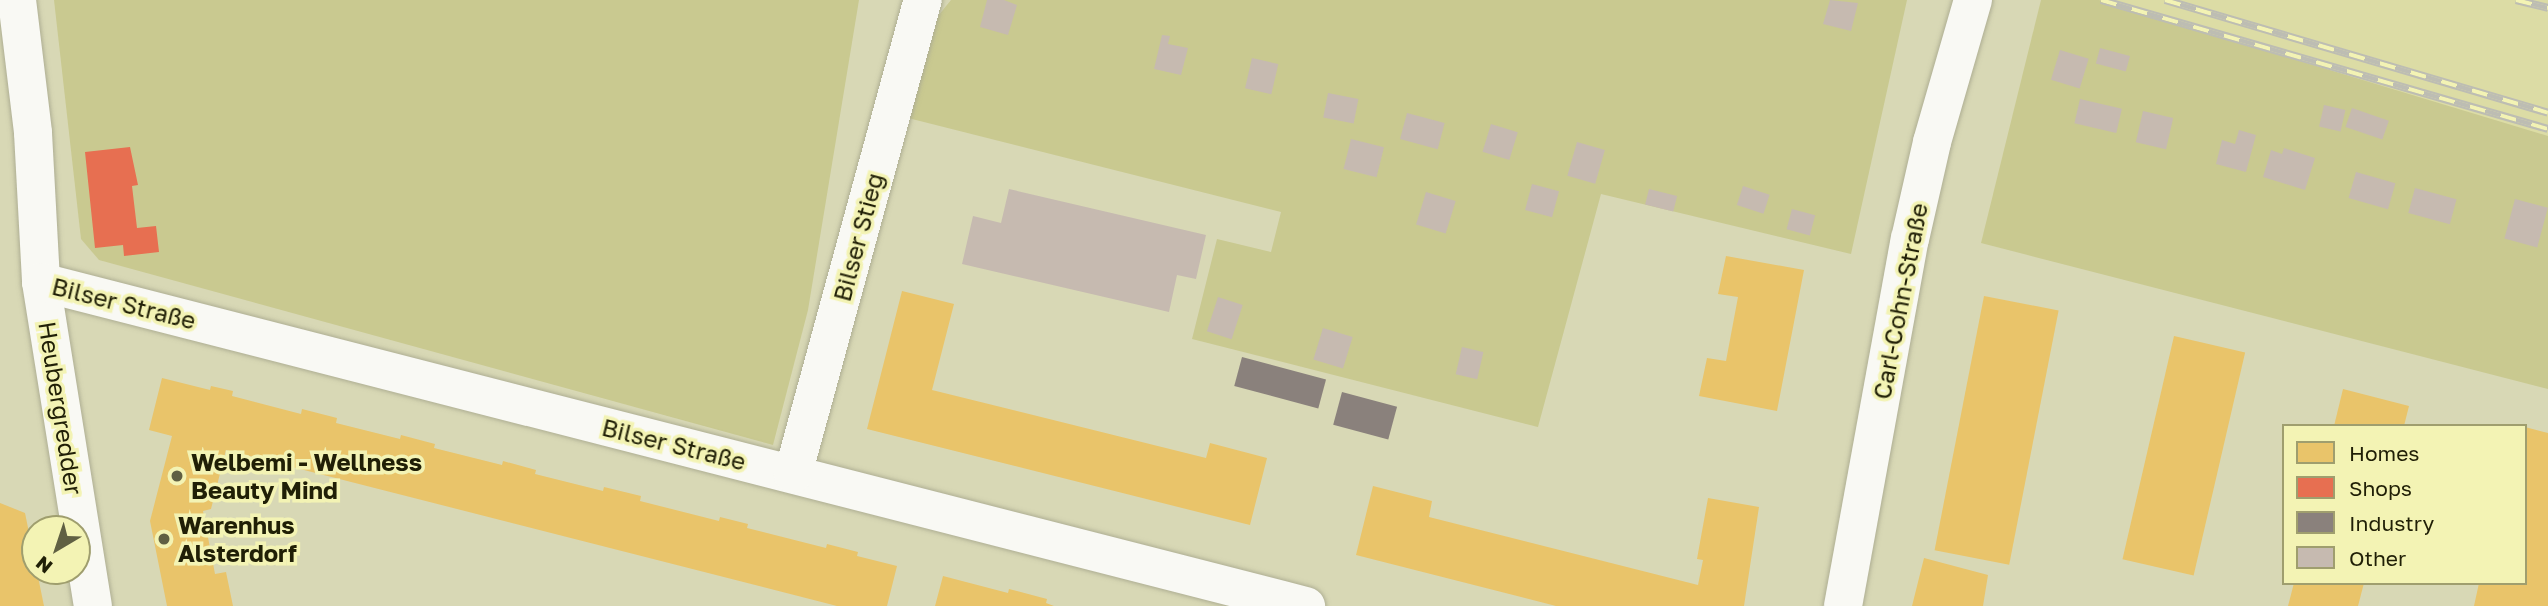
<!DOCTYPE html>
<meta charset="utf-8">
<style>
body{margin:0}
#map{position:relative;width:2548px;height:606px;overflow:hidden;background:#d8d8b5;font-family:"Golos Text",sans-serif}
div>[style]{position:absolute}
.built>*{inset:0;background:#dcdca5}
.green>*{inset:0;background:#c9c990}
.homes>*{inset:0;background:#e9c46a;transform-origin:0 0}
.shops>*{inset:0;background:#e76f51}
.industry>*{inset:0;background:#8a817c;transform-origin:0 0}
.building>*{inset:0;background:#c6bab0;transform-origin:0 0}
.roads{filter:drop-shadow(0 0 2px #aeae93) drop-shadow(0 0 2px #aeae93)}
.minor>*{height:38px;margin:-19px;padding:0 19px;transform-origin:19px;border-radius:19px;background:#f9f9f4}
.tertiary>*{height:38px;margin:-19px;padding:0 19px;transform-origin:19px;border-radius:19px;background:#f9f9f4}
.rail>*{height:8px;margin-top:-4px;transform-origin:0;background:repeating-linear-gradient(90deg,#f3f3b4 0 16px,#bdbdb3 0 32px);box-sizing:border-box;border-block:2px solid #bdbdb3}
.dots>*{width:19px;height:19px;translate:-50% -50%;box-sizing:border-box;border:4px solid #f3f3b4;border-radius:50%}
span{translate:-50% -50%;white-space:nowrap;text-align:center;line-height:1.15;-webkit-text-stroke:7px #f3f3b4;paint-order:stroke}
.street-label{font-size:24px;color:#201f06}
.poi-label{font-size:24px;color:#201f06;font-weight:700}
.left{translate:0 -50%;text-align:left}
.legend{position:absolute;left:2282px;top:424px;width:245px;height:161px;box-sizing:border-box;background:#f3f3b4;border:2px solid #9f9e6e;margin:0;padding:9px 12px;list-style:none;font-size:21px;color:#201f06}
.legend li{display:flex;align-items:center;gap:14px;height:35px}
.legend b{width:35px;border:2px solid #9f9e6e}
.north{position:absolute;left:21px;top:515px;width:70px;height:70px;box-sizing:border-box;background:#f3f3b4;border:2px solid #9f9e6e;border-radius:50%;rotate:219deg;font-size:19px;font-weight:700;line-height:28px;text-align:center;color:#201f06}
.north::after{content:'';display:block;margin:auto;width:24px;height:32px;background:#606043;clip-path:polygon(50% 0,100% 100%,50% 72%,0 100%)}
</style>
<div id="map">
<div class="built">
<div style="clip-path:polygon(2051px 0,2548px 0,2548px 144px)"></div>
</div>
<div class="green">
<div style="clip-path:polygon(54px 0,859px 0,808px 310px,773px 445px,99px 260px,81px 239px)"></div>
<div style="clip-path:polygon(951px 0,1907px 0,1851px 254px,1601px 194px,1538px 427px,1192px 339px,1217px 239px,1271px 252px,1281px 212px,908px 118px,934px 21px)"></div>
<div style="clip-path:polygon(2041px 0,2099px 0,2548px 136px,2548px 389px,1981px 243px)"></div>
</div>
<div class="homes">
<div style="clip-path:polygon(1726px 256px,1804px 270px,1777px 411px,1699px 396px,1707px 358px,1726px 361px,1738px 297px,1718px 294px)"></div>
<div style="clip-path:polygon(902px 291px,954px 304px,932px 390px,1206px 458px,1210px 443px,1267px 458px,1250px 525px,867px 429px)"></div>
<div style="left:1984px;top:296px;width:76px;height:259px;rotate:11deg"></div>
<div style="left:2174px;top:336px;width:73px;height:229px;rotate:13deg"></div>
<div style="clip-path:polygon(162px 378px,210px 390px,211px 386px,233px 391px,232px 396px,301px 414px,302px 409px,337px 418px,336px 423px,400px 439px,401px 435px,435px 444px,434px 448px,502px 465px,503px 461px,536px 470px,535px 474px,603px 491px,604px 487px,641px 496px,640px 501px,719px 521px,720px 517px,748px 524px,747px 528px,826px 548px,827px 544px,858px 552px,857px 556px,897px 566px,887px 606px,837px 606px,226px 450px,211px 509px,203px 511px,215px 574px,226px 572px,233px 606px,167px 606px,150px 521px,172px 436px,149px 430px)"></div>
<div style="clip-path:polygon(2343px 389px,2409px 406px,2404px 426px,2334px 426px)"></div>
<div style="clip-path:polygon(2525px 427px,2548px 433px,2548px 606px,2474px 606px,2479px 583px,2525px 583px)"></div>
<div style="clip-path:polygon(1373px 486px,1432px 501px,1429px 517px,1698px 585px,1703px 560px,1697px 559px,1708px 498px,1759px 507px,1744px 606px,1556px 606px,1356px 555px)"></div>
<div style="clip-path:polygon(0 503px,25px 513px,44px 606px,0 606px)"></div>
<div style="clip-path:polygon(1924px 558px,1988px 575px,1983px 606px,1912px 606px)"></div>
<div style="clip-path:polygon(943px 576px,1008px 593px,1009px 589px,1047px 599px,1046px 603px,1054px 606px,935px 606px)"></div>
<div style="clip-path:polygon(2294px 583px,2364px 583px,2358px 606px,2288px 606px)"></div>
</div>
<div class="shops">
<div style="clip-path:polygon(130px 147px,138px 185px,132px 186px,137px 228px,156px 226px,159px 252px,124px 256px,123px 245px,95px 248px,85px 152px)"></div>
</div>
<div class="industry">
<div style="left:1242px;top:357px;width:87px;height:30px;rotate:15deg"></div>
<div style="left:1342px;top:392px;width:57px;height:34px;rotate:15deg"></div>
</div>
<div class="building">
<div style="clip-path:polygon(987px 0,1004px 0,1017px 5px,1008px 35px,980px 27px)"></div>
<div style="clip-path:polygon(1830px 0,1858px 3px,1851px 31px,1823px 24px)"></div>
<div style="clip-path:polygon(1162px 35px,1170px 36px,1168px 44px,1188px 48px,1181px 75px,1154px 69px)"></div>
<div style="left:2100px;top:48px;width:31px;height:16px;rotate:15deg"></div>
<div style="left:2060px;top:50px;width:30px;height:31px;rotate:17deg"></div>
<div style="left:1252px;top:58px;width:27px;height:31px;rotate:13deg"></div>
<div style="left:1328px;top:93px;width:31px;height:25px;rotate:11deg"></div>
<div style="left:2080px;top:99px;width:43px;height:25px;rotate:13deg"></div>
<div style="left:2324px;top:105px;width:22px;height:22px;rotate:13deg"></div>
<div style="left:2352px;top:108px;width:39px;height:20px;rotate:19deg"></div>
<div style="left:2143px;top:111px;width:31px;height:32px;rotate:13deg"></div>
<div style="left:1407px;top:113px;width:39px;height:27px;rotate:15deg"></div>
<div style="left:1491px;top:124px;width:28px;height:29px;rotate:17deg"></div>
<div style="clip-path:polygon(2239px 130px,2256px 135px,2246px 172px,2216px 164px,2222px 140px,2235px 144px)"></div>
<div style="left:1351px;top:139px;width:34px;height:31px;rotate:14deg"></div>
<div style="left:1577px;top:142px;width:29px;height:35px;rotate:16deg"></div>
<div style="clip-path:polygon(2284px 148px,2315px 158px,2305px 190px,2263px 177px,2271px 150px,2282px 154px)"></div>
<div style="left:2356px;top:172px;width:41px;height:27px;rotate:16deg"></div>
<div style="left:1532px;top:184px;width:28px;height:27px;rotate:15deg"></div>
<div style="left:1743px;top:186px;width:28px;height:20px;rotate:18deg"></div>
<div style="left:2415px;top:188px;width:43px;height:26px;rotate:15deg"></div>
<div style="clip-path:polygon(1009px 189px,1206px 235px,1196px 279px,1177px 275px,1169px 312px,962px 264px,973px 216px,1001px 223px)"></div>
<div style="left:1649px;top:189px;width:29px;height:16px;rotate:14deg"></div>
<div style="left:1426px;top:192px;width:31px;height:34px;rotate:17deg"></div>
<div style="left:2515px;top:199px;width:34px;height:41px;rotate:15deg"></div>
<div style="left:1792px;top:209px;width:24px;height:21px;rotate:15deg"></div>
<div style="left:1218px;top:297px;width:26px;height:36px;rotate:18deg"></div>
<div style="left:1323px;top:328px;width:31px;height:33px;rotate:17deg"></div>
<div style="left:1462px;top:347px;width:22px;height:28px;rotate:13deg"></div>
</div>
<div class="roads">
<div class="minor">
<div style="left:17px;top:0;width:134px;rotate:83.1deg"></div>
<div style="left:33px;top:133px;width:149px;rotate:86.9deg"></div>
<div style="left:41px;top:282px;width:328px;rotate:80.9deg"></div>
<div style="left:41px;top:282px;width:1306px;rotate:14.37deg"></div>
<div style="left:793px;top:474px;width:492px;rotate:-74.7deg"></div>
</div>
<div class="tertiary">
<div style="left:1843px;top:606px;width:373px;rotate:-79.7deg"></div>
<div style="left:1910px;top:239px;width:99px;rotate:-77.2deg"></div>
<div style="left:1932px;top:142px;width:148px;rotate:-73.9deg"></div>
</div>
</div>
<div class="rail">
<div style="left:2101px;top:0;width:465px;rotate:16.1deg"></div>
<div style="left:2165px;top:0;width:399px;rotate:16.4deg"></div>
<div style="left:2516px;top:0;width:33px;rotate:14deg"></div>
</div>
<div class="dots">
<div style="left:177px;top:476px;background:#606043"></div>
<div style="left:164px;top:539px;background:#606043"></div>
</div>
<div class="street-label">
<span style="left:858px;top:237px;rotate:-75deg">Bilser Stieg</span>
<span style="left:1900px;top:301px;rotate:-79deg">Carl-Cohn-Straße</span>
<span style="left:124px;top:303px;rotate:14deg">Bilser Straße</span>
<span style="left:61px;top:408px;rotate:81deg">Heubergredder</span>
<span style="left:674px;top:444px;rotate:14deg">Bilser Straße</span>
</div>
<div class="poi-label">
<span class="left" style="left:191px;top:476px">Welbemi - Wellness<br>Beauty Mind</span>
<span class="left" style="left:178px;top:539px">Warenhus<br>Alsterdorf</span>
</div>
<ul class="legend">
<li><b style="height:19px;background:#e9c46a"></b>Homes</li>
<li><b style="height:19px;background:#e76f51"></b>Shops</li>
<li><b style="height:19px;background:#8a817c"></b>Industry</li>
<li><b style="height:19px;background:#c6bab0"></b>Other</li>
</ul>
<div class="north">N</div>
</div>
